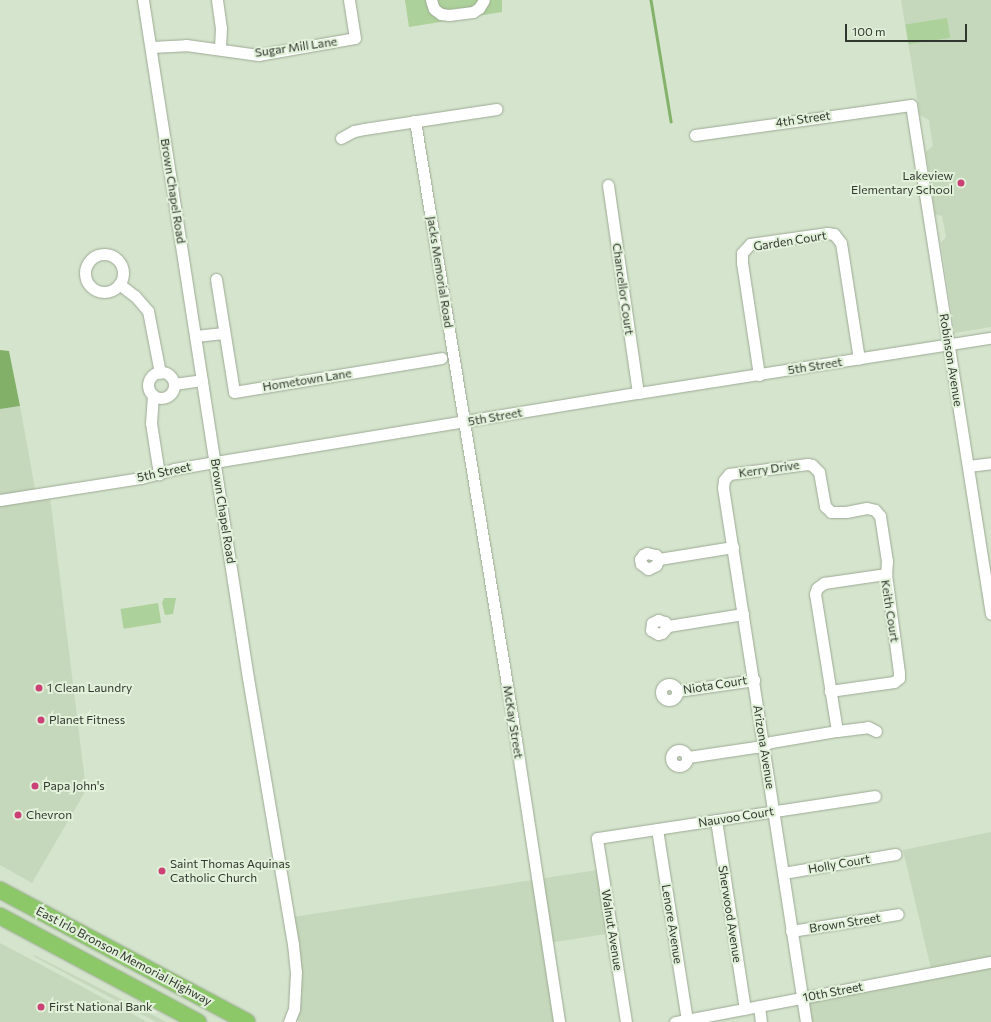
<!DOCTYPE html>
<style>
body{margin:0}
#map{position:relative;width:991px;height:1022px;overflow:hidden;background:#d5e4cd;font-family:Commissioner,sans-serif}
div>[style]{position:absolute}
.built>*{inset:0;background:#c5d8bb}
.green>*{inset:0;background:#add19a;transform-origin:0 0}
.forest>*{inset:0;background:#83b069}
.stream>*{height:2.5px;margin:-1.25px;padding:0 1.25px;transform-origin:1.25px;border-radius:1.25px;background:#84b26b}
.roads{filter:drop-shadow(0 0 1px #9caa94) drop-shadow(0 0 1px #9caa94)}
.minor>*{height:11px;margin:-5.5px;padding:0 5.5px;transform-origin:5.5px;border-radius:5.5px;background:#fff}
.minor>.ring{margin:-5.5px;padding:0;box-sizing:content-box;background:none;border:11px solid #fff;border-radius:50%}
.highway>*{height:16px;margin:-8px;padding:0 8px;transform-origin:8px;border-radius:8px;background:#8cc868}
.dots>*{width:11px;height:11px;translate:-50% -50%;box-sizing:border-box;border:2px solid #e2f1da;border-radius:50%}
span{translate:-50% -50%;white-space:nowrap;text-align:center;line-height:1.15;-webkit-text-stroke:4px #e2f1da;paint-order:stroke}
.street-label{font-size:12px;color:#31372e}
.poi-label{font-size:12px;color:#31372e}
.right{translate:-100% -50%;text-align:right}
.left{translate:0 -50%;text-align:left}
.scale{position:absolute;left:845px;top:24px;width:122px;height:18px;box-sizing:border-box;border:2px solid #31372e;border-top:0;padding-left:5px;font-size:12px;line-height:14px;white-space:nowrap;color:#31372e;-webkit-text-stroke:3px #e2f1da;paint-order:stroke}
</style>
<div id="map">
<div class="built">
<div style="clip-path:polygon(901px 0,991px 0,991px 327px,955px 333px,941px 243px,946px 237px,942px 216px,935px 214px,926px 152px,933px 146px,929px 120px,920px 115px)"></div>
<div style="clip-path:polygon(20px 406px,35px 489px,49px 487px,0 495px,0 409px)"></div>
<div style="clip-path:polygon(50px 497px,86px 790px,32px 883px,0 865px,0 504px)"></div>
<div style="clip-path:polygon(991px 832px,991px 957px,931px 969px,903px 850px)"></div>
<div style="clip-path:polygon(597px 870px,606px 934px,548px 943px,561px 1022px,301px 1022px,295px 1019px,293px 917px)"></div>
<div style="clip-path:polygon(0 943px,94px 993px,147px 1022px,0 1022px)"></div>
<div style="clip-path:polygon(34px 955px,155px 1016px,166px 1022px,156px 1022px,33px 956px)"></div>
<div style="clip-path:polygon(991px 967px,991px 1022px,808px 1022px,806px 1002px)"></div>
</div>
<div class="green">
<div style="clip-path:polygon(405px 0,502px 0,502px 12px,409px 27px)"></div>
<div style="left:947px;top:18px;width:20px;height:42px;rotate:81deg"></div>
<div style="clip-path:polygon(164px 598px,176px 598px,173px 614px,165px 615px,162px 603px)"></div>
<div style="left:158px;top:603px;width:20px;height:38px;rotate:81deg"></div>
</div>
<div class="forest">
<div style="clip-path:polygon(0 350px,9px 351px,20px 406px,0 409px)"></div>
</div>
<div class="stream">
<div style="left:651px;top:0;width:123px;rotate:80.6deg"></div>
</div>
<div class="roads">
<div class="minor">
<div style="left:143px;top:0;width:686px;rotate:81.2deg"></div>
<div style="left:248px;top:678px;width:270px;rotate:80.4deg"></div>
<div style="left:293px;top:944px;width:28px;rotate:84deg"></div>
<div style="left:296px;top:972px;width:37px;rotate:93deg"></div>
<div style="left:294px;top:1009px;width:14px;rotate:111deg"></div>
<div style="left:217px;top:0;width:28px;rotate:82deg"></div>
<div style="left:221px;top:28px;width:21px;rotate:93deg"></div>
<div style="left:431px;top:0;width:9px;rotate:72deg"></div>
<div style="left:434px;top:9px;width:9px;rotate:36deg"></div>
<div style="left:441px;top:14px;width:8px;rotate:7deg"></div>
<div style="left:449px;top:15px;width:24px;rotate:-7deg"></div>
<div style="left:473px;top:12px;width:7px;rotate:-34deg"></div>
<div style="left:479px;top:8px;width:9px;rotate:-58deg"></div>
<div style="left:151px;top:47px;width:35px;rotate:-3deg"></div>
<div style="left:186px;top:45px;width:73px;rotate:7.9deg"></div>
<div style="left:258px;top:55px;width:98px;rotate:-9.9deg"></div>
<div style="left:355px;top:38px;width:38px;rotate:-99deg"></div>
<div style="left:415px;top:121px;width:627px;rotate:80.73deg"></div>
<div style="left:516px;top:740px;width:285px;rotate:81.3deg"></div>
<div style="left:695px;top:135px;width:218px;rotate:-7.9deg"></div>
<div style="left:911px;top:105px;width:515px;rotate:81.07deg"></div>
<div style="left:341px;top:138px;width:15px;rotate:-28deg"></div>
<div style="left:354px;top:131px;width:10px;rotate:-11deg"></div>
<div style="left:364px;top:129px;width:134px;rotate:-8.6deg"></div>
<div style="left:608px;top:185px;width:210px;rotate:81.8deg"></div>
<div class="ring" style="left:85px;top:254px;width:27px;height:27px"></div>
<div style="left:216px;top:279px;width:114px;rotate:80.9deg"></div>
<div style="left:234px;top:392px;width:210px;rotate:-9.3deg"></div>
<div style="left:119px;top:284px;width:20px;rotate:37deg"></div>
<div style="left:135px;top:296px;width:20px;rotate:49deg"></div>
<div style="left:148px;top:311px;width:63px;rotate:79deg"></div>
<div style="left:195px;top:336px;width:29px;rotate:-6deg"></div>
<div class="ring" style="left:148px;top:372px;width:15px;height:15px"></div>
<div style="left:759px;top:375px;width:113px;rotate:-98.6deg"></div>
<div style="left:742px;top:263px;width:10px;rotate:-90deg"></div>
<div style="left:742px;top:253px;width:12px;rotate:-48deg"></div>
<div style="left:750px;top:244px;width:78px;rotate:-8.1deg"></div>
<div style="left:827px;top:233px;width:7px;rotate:8deg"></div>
<div style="left:834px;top:234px;width:11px;rotate:52deg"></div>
<div style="left:841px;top:243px;width:117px;rotate:81.2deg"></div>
<div style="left:174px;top:384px;width:28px;rotate:-8deg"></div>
<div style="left:153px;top:395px;width:28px;rotate:94deg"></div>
<div style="left:151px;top:423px;width:52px;rotate:81.1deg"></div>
<div style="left:968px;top:466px;width:23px;rotate:-7deg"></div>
<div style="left:0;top:500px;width:143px;rotate:-8.9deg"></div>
<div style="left:141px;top:478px;width:34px;rotate:-15deg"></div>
<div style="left:174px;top:469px;width:42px;rotate:-9.7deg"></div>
<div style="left:215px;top:462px;width:429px;rotate:-9.3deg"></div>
<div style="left:638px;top:393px;width:357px;rotate:-8.9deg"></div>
<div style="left:659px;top:559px;width:7px;rotate:117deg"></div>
<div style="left:656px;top:565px;width:9px;rotate:153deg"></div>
<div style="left:648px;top:569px;width:9px;rotate:-144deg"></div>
<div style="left:641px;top:564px;width:5px;rotate:-101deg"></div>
<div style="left:640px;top:559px;width:5px;rotate:-53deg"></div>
<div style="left:643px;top:555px;width:4px;rotate:-27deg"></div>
<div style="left:647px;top:553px;width:9px;rotate:13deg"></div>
<div style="left:656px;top:555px;width:5px;rotate:53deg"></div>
<div style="left:659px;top:559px;width:75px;rotate:-9.2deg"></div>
<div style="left:668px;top:626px;width:9px;rotate:131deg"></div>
<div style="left:662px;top:633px;width:4px;rotate:166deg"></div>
<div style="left:658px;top:634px;width:8px;rotate:-150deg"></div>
<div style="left:651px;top:630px;width:7px;rotate:-82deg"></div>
<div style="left:652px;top:623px;width:7px;rotate:-27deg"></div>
<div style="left:658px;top:620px;width:7px;rotate:16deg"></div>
<div style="left:665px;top:622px;width:5px;rotate:53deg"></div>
<div style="left:668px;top:626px;width:76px;rotate:-9.1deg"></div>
<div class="ring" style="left:661px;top:684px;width:5px;height:5px"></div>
<div style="left:677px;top:691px;width:78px;rotate:-8.1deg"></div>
<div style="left:837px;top:731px;width:139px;rotate:-99.1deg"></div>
<div style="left:815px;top:594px;width:6px;rotate:-72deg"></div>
<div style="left:817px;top:588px;width:9px;rotate:-36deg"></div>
<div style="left:824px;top:583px;width:63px;rotate:-8.3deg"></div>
<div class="ring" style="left:671px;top:750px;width:5px;height:5px"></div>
<div style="left:688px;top:757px;width:69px;rotate:-8.4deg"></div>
<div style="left:756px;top:747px;width:16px;rotate:-18deg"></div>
<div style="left:771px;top:742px;width:67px;rotate:-9.5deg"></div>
<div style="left:837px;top:731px;width:31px;rotate:-7deg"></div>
<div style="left:868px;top:727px;width:9px;rotate:27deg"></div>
<div style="left:716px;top:820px;width:191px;rotate:81.3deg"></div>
<div style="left:657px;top:829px;width:193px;rotate:81.1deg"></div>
<div style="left:783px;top:873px;width:114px;rotate:-9.6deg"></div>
<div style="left:791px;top:931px;width:108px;rotate:-9deg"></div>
<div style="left:759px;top:1006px;width:16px;rotate:83deg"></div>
<div style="left:626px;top:1022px;width:186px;rotate:-99deg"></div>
<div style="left:597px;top:838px;width:281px;rotate:-8.6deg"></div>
<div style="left:675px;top:1022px;width:322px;rotate:-10.8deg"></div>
<div style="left:806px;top:1022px;width:540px;rotate:-98.83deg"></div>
<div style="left:723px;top:488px;width:8px;rotate:-83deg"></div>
<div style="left:724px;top:480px;width:8px;rotate:-50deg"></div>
<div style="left:729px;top:474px;width:79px;rotate:-7.3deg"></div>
<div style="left:807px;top:464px;width:5px;rotate:11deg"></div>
<div style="left:812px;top:465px;width:10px;rotate:45deg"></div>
<div style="left:819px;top:472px;width:35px;rotate:80deg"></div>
<div style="left:825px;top:506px;width:8px;rotate:45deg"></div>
<div style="left:831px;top:512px;width:15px"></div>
<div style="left:846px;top:512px;width:21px;rotate:-11deg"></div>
<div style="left:867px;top:508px;width:8px;rotate:14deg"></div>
<div style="left:875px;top:510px;width:8px;rotate:50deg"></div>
<div style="left:880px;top:516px;width:46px;rotate:81.2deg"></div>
<div style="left:887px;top:561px;width:13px;rotate:94deg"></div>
<div style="left:886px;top:574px;width:100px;rotate:82.5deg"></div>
<div style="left:899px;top:673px;width:5px;rotate:90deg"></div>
<div style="left:899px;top:678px;width:6px;rotate:141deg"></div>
<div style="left:894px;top:682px;width:65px;rotate:172deg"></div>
</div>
<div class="highway">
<div style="left:0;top:890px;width:280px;rotate:28.1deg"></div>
<div style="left:0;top:916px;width:225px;rotate:28.2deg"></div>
</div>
</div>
<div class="dots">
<div style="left:961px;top:183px;background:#cb4075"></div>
<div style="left:39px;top:688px;background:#cb4075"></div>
<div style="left:41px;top:720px;background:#cb4075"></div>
<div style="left:35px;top:786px;background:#cb4075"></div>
<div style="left:18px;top:815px;background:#cb4075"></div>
<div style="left:162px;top:871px;background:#cb4075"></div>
<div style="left:41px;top:1007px;background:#cb4075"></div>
</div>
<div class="street-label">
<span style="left:296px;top:47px;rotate:-8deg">Sugar Mill Lane</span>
<span style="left:803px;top:119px;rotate:-8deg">4th Street</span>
<span style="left:173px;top:191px;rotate:81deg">Brown Chapel Road</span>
<span style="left:790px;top:241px;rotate:-9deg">Garden Court</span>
<span style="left:440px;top:272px;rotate:81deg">Jacks Memorial Road</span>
<span style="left:623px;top:289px;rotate:82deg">Chancellor Court</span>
<span style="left:951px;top:360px;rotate:81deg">Robinson Avenue</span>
<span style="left:815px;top:366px;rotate:-9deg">5th Street</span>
<span style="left:307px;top:380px;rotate:-9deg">Hometown Lane</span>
<span style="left:495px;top:417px;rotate:-10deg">5th Street</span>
<span style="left:769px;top:469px;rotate:-8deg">Kerry Drive</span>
<span style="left:164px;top:472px;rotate:-12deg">5th Street</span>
<span style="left:223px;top:511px;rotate:81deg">Brown Chapel Road</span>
<span style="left:890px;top:611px;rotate:81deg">Keith Court</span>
<span style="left:715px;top:685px;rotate:-9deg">Niota Court</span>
<span style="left:513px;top:722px;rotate:81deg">McKay Street</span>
<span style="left:764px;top:747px;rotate:81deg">Arizona Avenue</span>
<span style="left:736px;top:817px;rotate:-9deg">Nauvoo Court</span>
<span style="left:839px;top:864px;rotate:-10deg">Holly Court</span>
<span style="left:730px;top:914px;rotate:81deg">Sherwood Avenue</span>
<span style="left:845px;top:923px;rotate:-9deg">Brown Street</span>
<span style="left:672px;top:924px;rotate:81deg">Lenore Avenue</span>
<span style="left:612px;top:930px;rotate:81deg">Walnut Avenue</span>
<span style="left:124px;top:956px;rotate:28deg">East Irlo Bronson Memorial Highway</span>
<span style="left:833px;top:992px;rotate:-11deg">10th Street</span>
</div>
<div class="poi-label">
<span class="right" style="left:953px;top:183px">Lakeview<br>Elementary School</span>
<span class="left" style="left:47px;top:688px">1 Clean Laundry</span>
<span class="left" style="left:49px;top:720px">Planet Fitness</span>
<span class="left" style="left:43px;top:786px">Papa John's</span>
<span class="left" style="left:26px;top:815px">Chevron</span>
<span class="left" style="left:170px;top:871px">Saint Thomas Aquinas<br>Catholic Church</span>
<span class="left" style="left:49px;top:1007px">First National Bank</span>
</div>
<div class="scale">100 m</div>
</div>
